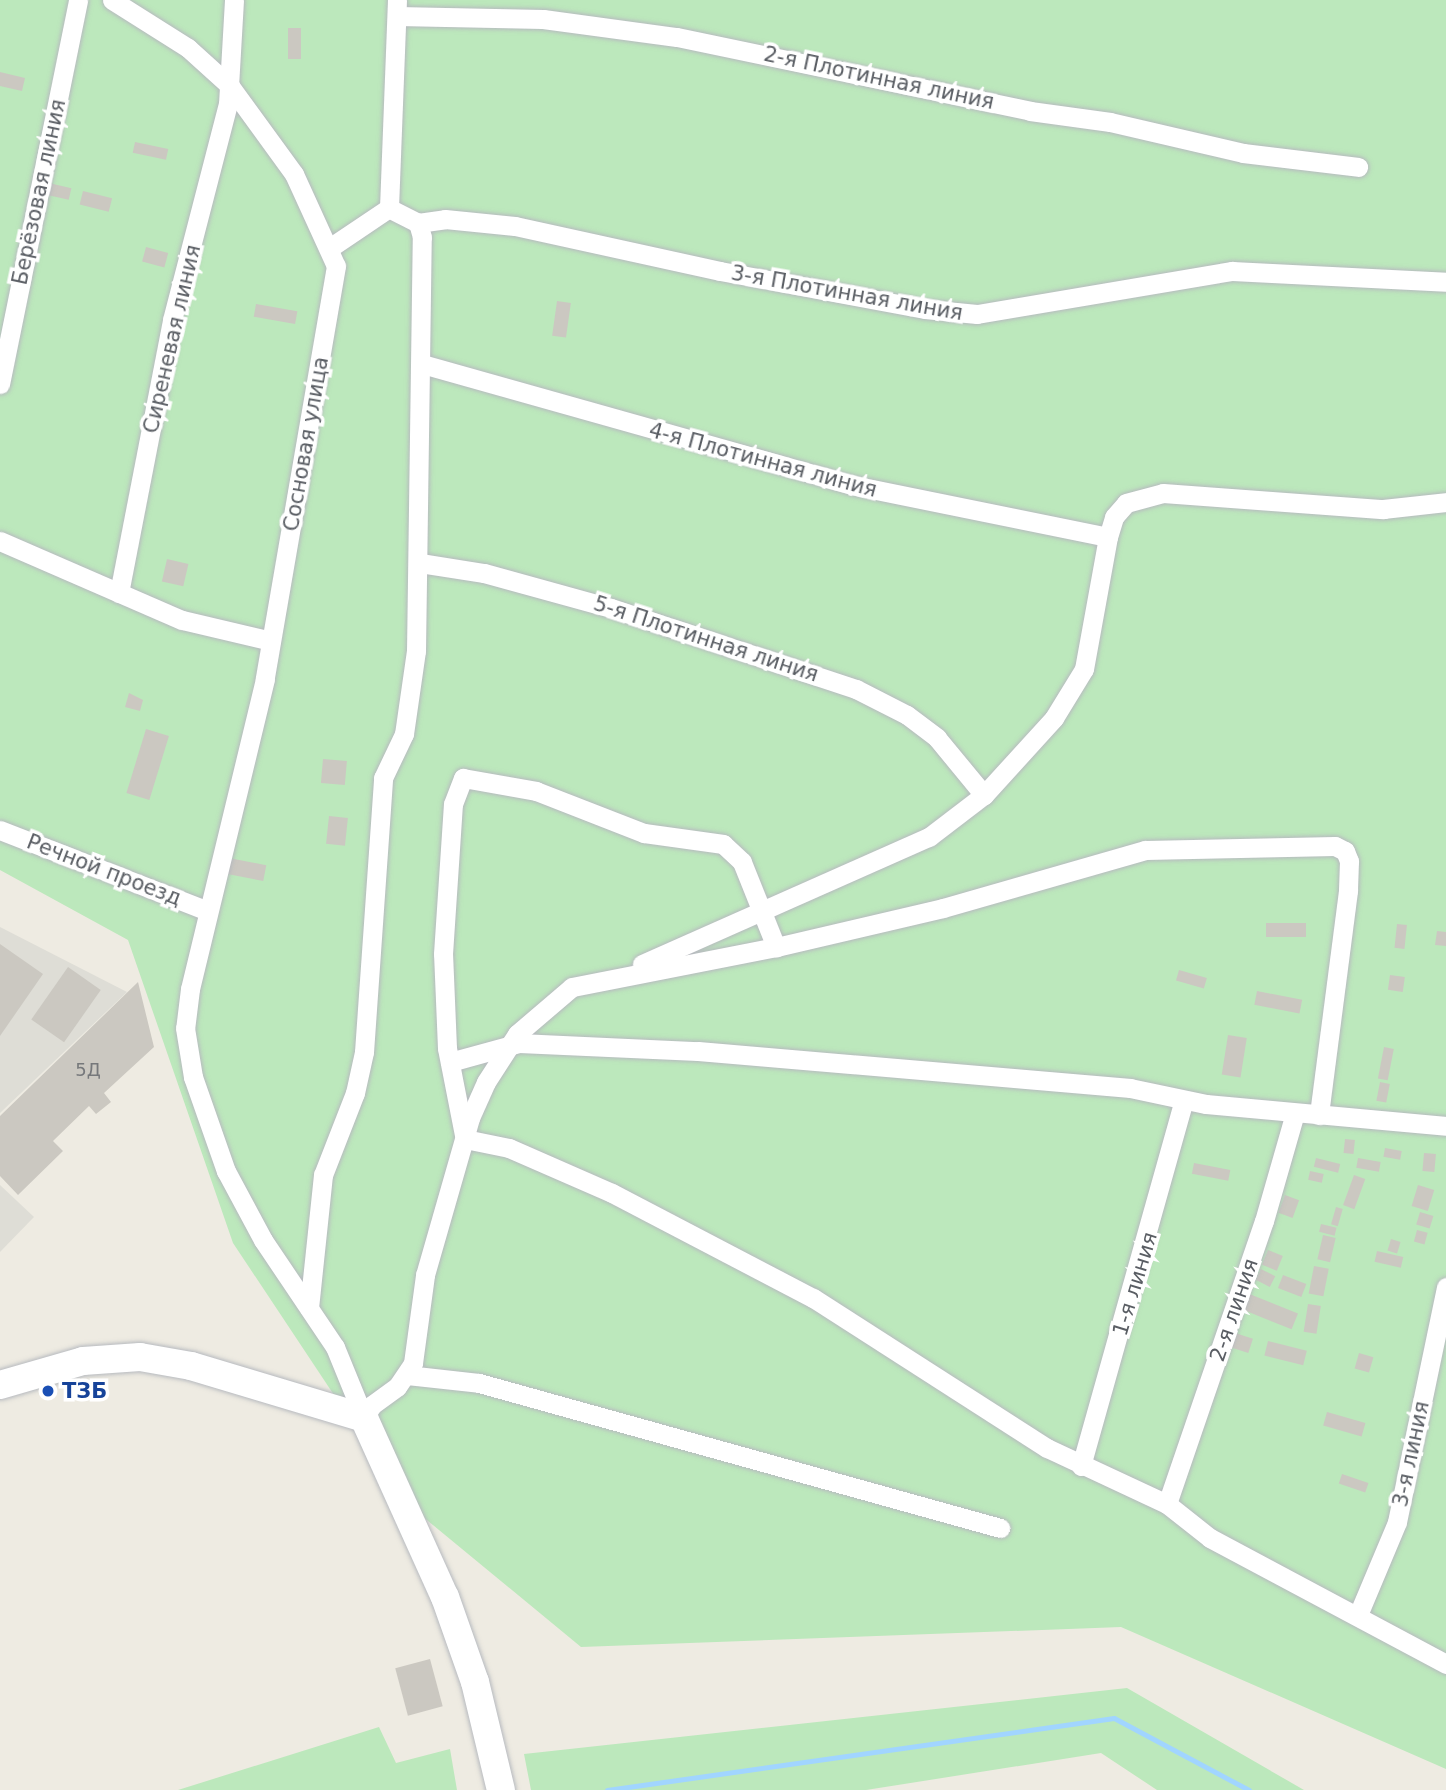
<!DOCTYPE html>
<meta charset="utf-8">
<style>
body{margin:0}
#map{position:relative;width:1446px;height:1790px;overflow:hidden;background:#eeebe2;font-family:"DejaVu Sans",sans-serif}
div>[style]{position:absolute}
.industrial>*{inset:0;background:#deddd6}
.green>*{inset:0;background:#bce8bc}
.stream>*{height:5px;margin:-2.5px;padding:0 2.5px;transform-origin:2.5px;border-radius:2.5px;background:#a1d5ff}
.building>*{inset:0;background:#cbc8c1;transform-origin:0 0}
.roads{filter:drop-shadow(0 0 2px #b7babf) drop-shadow(0 0 2px #b7babf)}
.street>*{height:19px;margin:-9.5px;padding:0 9.5px;transform-origin:9.5px;border-radius:9.5px;background:#fff}
.secondary>*{height:28px;margin:-14px;padding:0 14px;transform-origin:14px;border-radius:14px;background:#fff}
.dots>*{width:19px;height:19px;translate:-50% -50%;box-sizing:border-box;border:4px solid #fff;border-radius:50%}
span{translate:-50% -50%;white-space:nowrap;text-align:center;line-height:1.15;-webkit-text-stroke:7px #fff;paint-order:stroke}
.number-label{font-size:18px;color:#76787b}
.number-label span{-webkit-text-stroke-width:0}
.street-label{font-size:21px;color:#5a5e64}
.transit-label{font-size:21px;color:#164399;font-weight:700}
.left{translate:0 -50%;text-align:left}
</style>
<div id="map">
<div class="industrial">
<div style="clip-path:polygon(0 927px,127px 992px,0 1113px)"></div>
<div style="clip-path:polygon(0 1185px,34px 1217px,0 1252px)"></div>
</div>
<div class="green">
<div style="clip-path:polygon(0 0,1446px 0,1446px 1769px,1121px 1627px,581px 1647px,405px 1502px,233px 1243px,128px 940px,0 870px)"></div>
<div style="clip-path:polygon(1127px 1688px,1304px 1790px,1157px 1790px,1101px 1753px,866px 1790px,531px 1790px,524px 1754px)"></div>
<div style="clip-path:polygon(379px 1727px,396px 1763px,450px 1749px,457px 1790px,178px 1790px)"></div>
</div>
<div class="stream">
<div style="left:607px;top:1790px;width:512px;rotate:-8.08deg"></div>
<div style="left:1114px;top:1718px;width:153px;rotate:28.1deg"></div>
</div>
<div class="building">
<div style="left:288px;top:28px;width:13px;height:31px"></div>
<div style="clip-path:polygon(0 72px,25px 78px,22px 91px,0 86px)"></div>
<div style="left:135px;top:142px;width:34px;height:11px;rotate:12deg"></div>
<div style="left:49px;top:183px;width:23px;height:12px;rotate:13deg"></div>
<div style="left:83px;top:191px;width:30px;height:14px;rotate:14deg"></div>
<div style="left:146px;top:247px;width:23px;height:15px;rotate:15deg"></div>
<div style="left:557px;top:301px;width:14px;height:35px;rotate:8deg"></div>
<div style="left:256px;top:304px;width:42px;height:13px;rotate:10deg"></div>
<div style="left:167px;top:559px;width:22px;height:23px;rotate:13deg"></div>
<div style="clip-path:polygon(129px 693px,143px 700px,140px 711px,125px 707px)"></div>
<div style="left:146px;top:729px;width:24px;height:67px;rotate:17deg"></div>
<div style="left:323px;top:759px;width:24px;height:24px;rotate:5deg"></div>
<div style="left:329px;top:816px;width:19px;height:28px;rotate:6deg"></div>
<div style="left:229px;top:858px;width:38px;height:16px;rotate:11deg"></div>
<div style="left:1306px;top:923px;width:14px;height:40px;rotate:90deg"></div>
<div style="left:1397px;top:924px;width:10px;height:24px;rotate:6deg"></div>
<div style="clip-path:polygon(1437px 931px,1446px 932px,1446px 946px,1435px 945px)"></div>
<div style="clip-path:polygon(0 944px,43px 974px,0 1036px)"></div>
<div style="left:68px;top:967px;width:40px;height:64px;rotate:35deg"></div>
<div style="left:1179px;top:970px;width:29px;height:11px;rotate:16deg"></div>
<div style="left:1390px;top:975px;width:15px;height:15px;rotate:8deg"></div>
<div style="clip-path:polygon(138px 982px,154px 1047px,104px 1093px,111px 1102px,96px 1114px,89px 1106px,53px 1141px,63px 1151px,18px 1195px,0 1176px,0 1116px)"></div>
<div style="left:1257px;top:991px;width:46px;height:14px;rotate:11deg"></div>
<div style="left:1228px;top:1035px;width:19px;height:40px;rotate:9deg"></div>
<div style="left:1384px;top:1047px;width:10px;height:32px;rotate:11deg"></div>
<div style="left:1380px;top:1082px;width:10px;height:19px;rotate:11deg"></div>
<div style="left:1345px;top:1139px;width:10px;height:14px;rotate:6deg"></div>
<div style="left:1385px;top:1148px;width:17px;height:9px;rotate:10deg"></div>
<div style="left:1424px;top:1153px;width:12px;height:18px;rotate:5deg"></div>
<div style="left:1316px;top:1158px;width:25px;height:9px;rotate:14deg"></div>
<div style="left:1358px;top:1158px;width:23px;height:10px;rotate:10deg"></div>
<div style="left:1194px;top:1163px;width:37px;height:11px;rotate:11deg"></div>
<div style="left:1310px;top:1171px;width:14px;height:9px;rotate:12deg"></div>
<div style="left:1354px;top:1175px;width:12px;height:32px;rotate:20deg"></div>
<div style="left:1418px;top:1185px;width:17px;height:22px;rotate:17deg"></div>
<div style="left:1285px;top:1195px;width:15px;height:19px;rotate:20deg"></div>
<div style="left:1336px;top:1207px;width:7px;height:18px;rotate:16deg"></div>
<div style="left:1420px;top:1212px;width:14px;height:13px;rotate:17deg"></div>
<div style="left:1321px;top:1224px;width:16px;height:8px;rotate:14deg"></div>
<div style="left:1417px;top:1230px;width:11px;height:12px;rotate:15deg"></div>
<div style="left:1323px;top:1235px;width:13px;height:25px;rotate:13deg"></div>
<div style="left:1391px;top:1239px;width:10px;height:12px;rotate:17deg"></div>
<div style="left:1268px;top:1250px;width:16px;height:16px;rotate:22deg"></div>
<div style="left:1377px;top:1251px;width:27px;height:11px;rotate:13deg"></div>
<div style="left:1314px;top:1266px;width:15px;height:28px;rotate:11deg"></div>
<div style="left:1261px;top:1269px;width:16px;height:12px;rotate:27deg"></div>
<div style="left:1283px;top:1275px;width:25px;height:14px;rotate:21deg"></div>
<div style="left:1247px;top:1293px;width:55px;height:17px;rotate:22deg"></div>
<div style="left:1308px;top:1304px;width:13px;height:28px;rotate:9deg"></div>
<div style="left:1232px;top:1332px;width:22px;height:15px;rotate:18deg"></div>
<div style="left:1268px;top:1341px;width:40px;height:15px;rotate:14deg"></div>
<div style="left:1359px;top:1353px;width:15px;height:16px;rotate:16deg"></div>
<div style="left:1327px;top:1412px;width:40px;height:14px;rotate:16deg"></div>
<div style="left:1342px;top:1474px;width:28px;height:10px;rotate:19deg"></div>
<div style="left:430px;top:1659px;width:49px;height:36px;rotate:75deg"></div>
</div>
<div class="roads">
<div class="street">
<div style="left:112px;top:0;width:90px;rotate:32.3deg"></div>
<div style="left:188px;top:48px;width:57px;rotate:42.1deg"></div>
<div style="left:230px;top:86px;width:109px;rotate:54deg"></div>
<div style="left:294px;top:174px;width:101px;rotate:65.5deg"></div>
<div style="left:336px;top:266px;width:419px;rotate:99.8deg"></div>
<div style="left:265px;top:679px;width:319px;rotate:103.6deg"></div>
<div style="left:190px;top:989px;width:39px;rotate:97deg"></div>
<div style="left:185px;top:1028px;width:50px;rotate:80.7deg"></div>
<div style="left:193px;top:1077px;width:100px;rotate:70.7deg"></div>
<div style="left:226px;top:1171px;width:78px;rotate:61.8deg"></div>
<div style="left:263px;top:1240px;width:129px;rotate:56.1deg"></div>
<div style="left:335px;top:1347px;width:77px;rotate:67.8deg"></div>
<div style="left:397px;top:16px;width:146px;rotate:1.2deg"></div>
<div style="left:543px;top:19px;width:135px;rotate:7.7deg"></div>
<div style="left:677px;top:37px;width:361px;rotate:11.8deg"></div>
<div style="left:1030px;top:111px;width:81px;rotate:7.8deg"></div>
<div style="left:1110px;top:122px;width:137px;rotate:13.1deg"></div>
<div style="left:1243px;top:153px;width:116px;rotate:6.9deg"></div>
<div style="left:389px;top:208px;width:208px;rotate:-87.8deg"></div>
<div style="left:418px;top:223px;width:27px;rotate:-8deg"></div>
<div style="left:445px;top:219px;width:70px;rotate:5.7deg"></div>
<div style="left:515px;top:226px;width:210px;rotate:12.4deg"></div>
<div style="left:720px;top:271px;width:208px;rotate:10.5deg"></div>
<div style="left:925px;top:309px;width:52px;rotate:5.5deg"></div>
<div style="left:977px;top:314px;width:259px;rotate:-9.6deg"></div>
<div style="left:1232px;top:271px;width:214px;rotate:2.9deg"></div>
<div style="left:331px;top:247px;width:70px;rotate:-33.9deg"></div>
<div style="left:422px;top:364px;width:447px;rotate:15.7deg"></div>
<div style="left:852px;top:485px;width:261px;rotate:11.5deg"></div>
<div style="left:0;top:384px;width:392px;rotate:-78.5deg"></div>
<div style="left:0;top:541px;width:198px;rotate:23.5deg"></div>
<div style="left:182px;top:620px;width:91px;rotate:13.3deg"></div>
<div style="left:420px;top:563px;width:65px;rotate:8.9deg"></div>
<div style="left:484px;top:573px;width:132px;rotate:15.4deg"></div>
<div style="left:611px;top:608px;width:258px;rotate:18.3deg"></div>
<div style="left:856px;top:689px;width:57px;rotate:27deg"></div>
<div style="left:907px;top:715px;width:38px;rotate:37deg"></div>
<div style="left:937px;top:738px;width:74px;rotate:50.5deg"></div>
<div style="left:984px;top:795px;width:104px;rotate:-47.7deg"></div>
<div style="left:1054px;top:718px;width:57px;rotate:-58.5deg"></div>
<div style="left:1084px;top:669px;width:134px;rotate:-79.7deg"></div>
<div style="left:1108px;top:537px;width:21px;rotate:-73deg"></div>
<div style="left:1114px;top:517px;width:18px;rotate:-49deg"></div>
<div style="left:1126px;top:503px;width:38px;rotate:-15deg"></div>
<div style="left:1163px;top:493px;width:221px;rotate:4.2deg"></div>
<div style="left:1383px;top:509px;width:63px;rotate:-6.3deg"></div>
<div style="left:119px;top:593px;width:278px;rotate:-79deg"></div>
<div style="left:172px;top:320px;width:223px;rotate:-75.5deg"></div>
<div style="left:228px;top:104px;width:104px;rotate:-86.7deg"></div>
<div style="left:0;top:830px;width:223px;rotate:21.3deg"></div>
<div style="left:642px;top:964px;width:314px;rotate:-23.9deg"></div>
<div style="left:929px;top:837px;width:69px;rotate:-37.4deg"></div>
<div style="left:450px;top:1062px;width:72px;rotate:-15.4deg"></div>
<div style="left:519px;top:1043px;width:179px;rotate:2.6deg"></div>
<div style="left:698px;top:1051px;width:434px;rotate:4.9deg"></div>
<div style="left:1130px;top:1088px;width:78px;rotate:11.9deg"></div>
<div style="left:1206px;top:1104px;width:241px;rotate:5.2deg"></div>
<div style="left:464px;top:1135px;width:89px;rotate:-101.1deg"></div>
<div style="left:447px;top:1048px;width:94px;rotate:-92.4deg"></div>
<div style="left:443px;top:954px;width:150px;rotate:-86.2deg"></div>
<div style="left:453px;top:804px;width:28px;rotate:-69deg"></div>
<div style="left:463px;top:778px;width:74px;rotate:10.1deg"></div>
<div style="left:536px;top:791px;width:116px;rotate:21.3deg"></div>
<div style="left:644px;top:833px;width:80px;rotate:7.9deg"></div>
<div style="left:723px;top:844px;width:26px;rotate:43deg"></div>
<div style="left:742px;top:862px;width:92px;rotate:68.2deg"></div>
<div style="left:465px;top:1139px;width:45px;rotate:11.6deg"></div>
<div style="left:509px;top:1148px;width:112px;rotate:23.6deg"></div>
<div style="left:612px;top:1193px;width:227px;rotate:27.6deg"></div>
<div style="left:813px;top:1298px;width:278px;rotate:32.7deg"></div>
<div style="left:1047px;top:1448px;width:132px;rotate:25deg"></div>
<div style="left:1167px;top:1504px;width:55px;rotate:38.3deg"></div>
<div style="left:1210px;top:1538px;width:268px;rotate:28.1deg"></div>
<div style="left:309px;top:1308px;width:134px;rotate:-84deg"></div>
<div style="left:323px;top:1175px;width:88px;rotate:-68.7deg"></div>
<div style="left:355px;top:1093px;width:42px;rotate:-77.6deg"></div>
<div style="left:364px;top:1052px;width:275px;rotate:-86deg"></div>
<div style="left:383px;top:778px;width:49px;rotate:-64.5deg"></div>
<div style="left:404px;top:734px;width:84px;rotate:-81.8deg"></div>
<div style="left:416px;top:651px;width:414px;rotate:-89.2deg"></div>
<div style="left:422px;top:237px;width:15px;rotate:-106deg"></div>
<div style="left:418px;top:223px;width:33px;rotate:-153deg"></div>
<div style="left:407px;top:1375px;width:72px;rotate:6.3deg"></div>
<div style="left:479px;top:1383px;width:541px;rotate:15.55deg"></div>
<div style="left:364px;top:1418px;width:15px;rotate:-58deg"></div>
<div style="left:372px;top:1405px;width:31px;rotate:-36deg"></div>
<div style="left:397px;top:1387px;width:29px;rotate:-56deg"></div>
<div style="left:413px;top:1363px;width:89px;rotate:-82.2deg"></div>
<div style="left:425px;top:1275px;width:163px;rotate:-74deg"></div>
<div style="left:470px;top:1118px;width:39px;rotate:-66deg"></div>
<div style="left:486px;top:1082px;width:57px;rotate:-57.1deg"></div>
<div style="left:517px;top:1034px;width:72px;rotate:-40.5deg"></div>
<div style="left:572px;top:987px;width:208px;rotate:-11.1deg"></div>
<div style="left:776px;top:947px;width:171px;rotate:-13.1deg"></div>
<div style="left:943px;top:908px;width:210px;rotate:-16deg"></div>
<div style="left:1145px;top:850px;width:190px;rotate:-1.2deg"></div>
<div style="left:1335px;top:846px;width:11px;rotate:27deg"></div>
<div style="left:1345px;top:851px;width:11px;rotate:68deg"></div>
<div style="left:1349px;top:861px;width:30px;rotate:92deg"></div>
<div style="left:1348px;top:891px;width:226px;rotate:97.4deg"></div>
<div style="left:1081px;top:1466px;width:380px;rotate:-74.3deg"></div>
<div style="left:1167px;top:1504px;width:299px;rotate:-71.1deg"></div>
<div style="left:1264px;top:1221px;width:112px;rotate:-74deg"></div>
<div style="left:1358px;top:1615px;width:101px;rotate:-67.2deg"></div>
<div style="left:1397px;top:1522px;width:240px;rotate:-78.2deg"></div>
</div>
<div class="secondary">
<div style="left:0;top:1385px;width:86px;rotate:-16.1deg"></div>
<div style="left:83px;top:1361px;width:57px;rotate:-4deg"></div>
<div style="left:140px;top:1357px;width:52px;rotate:10deg"></div>
<div style="left:191px;top:1366px;width:181px;rotate:16.7deg"></div>
<div style="left:364px;top:1418px;width:196px;rotate:65.7deg"></div>
<div style="left:445px;top:1597px;width:90px;rotate:70.6deg"></div>
<div style="left:475px;top:1682px;width:111px;rotate:76.5deg"></div>
</div>
</div>
<div class="dots">
<div style="left:48px;top:1391px;background:#1a4fb4"></div>
</div>
<div class="number-label">
<span style="left:88px;top:1070px">5Д</span>
</div>
<div class="street-label">
<span style="left:879px;top:78px;rotate:12deg">2-я Плотинная линия</span>
<span style="left:39px;top:192px;rotate:-78deg">Берёзовая линия</span>
<span style="left:847px;top:293px;rotate:10deg">3-я Плотинная линия</span>
<span style="left:172px;top:339px;rotate:-77deg">Сиреневая линия</span>
<span style="left:306px;top:444px;rotate:-80deg">Сосновая улица</span>
<span style="left:763px;top:460px;rotate:15deg">4-я Плотинная линия</span>
<span style="left:706px;top:639px;rotate:18deg">5-я Плотинная линия</span>
<span style="left:104px;top:870px;rotate:21deg">Речной проезд</span>
<span style="left:1135px;top:1284px;rotate:-73deg">1-я линия</span>
<span style="left:1234px;top:1310px;rotate:-71deg">2-я линия</span>
<span style="left:1411px;top:1454px;rotate:-78deg">3-я линия</span>
</div>
<div class="transit-label">
<span class="left" style="left:62px;top:1391px">ТЗБ</span>
</div>
</div>
